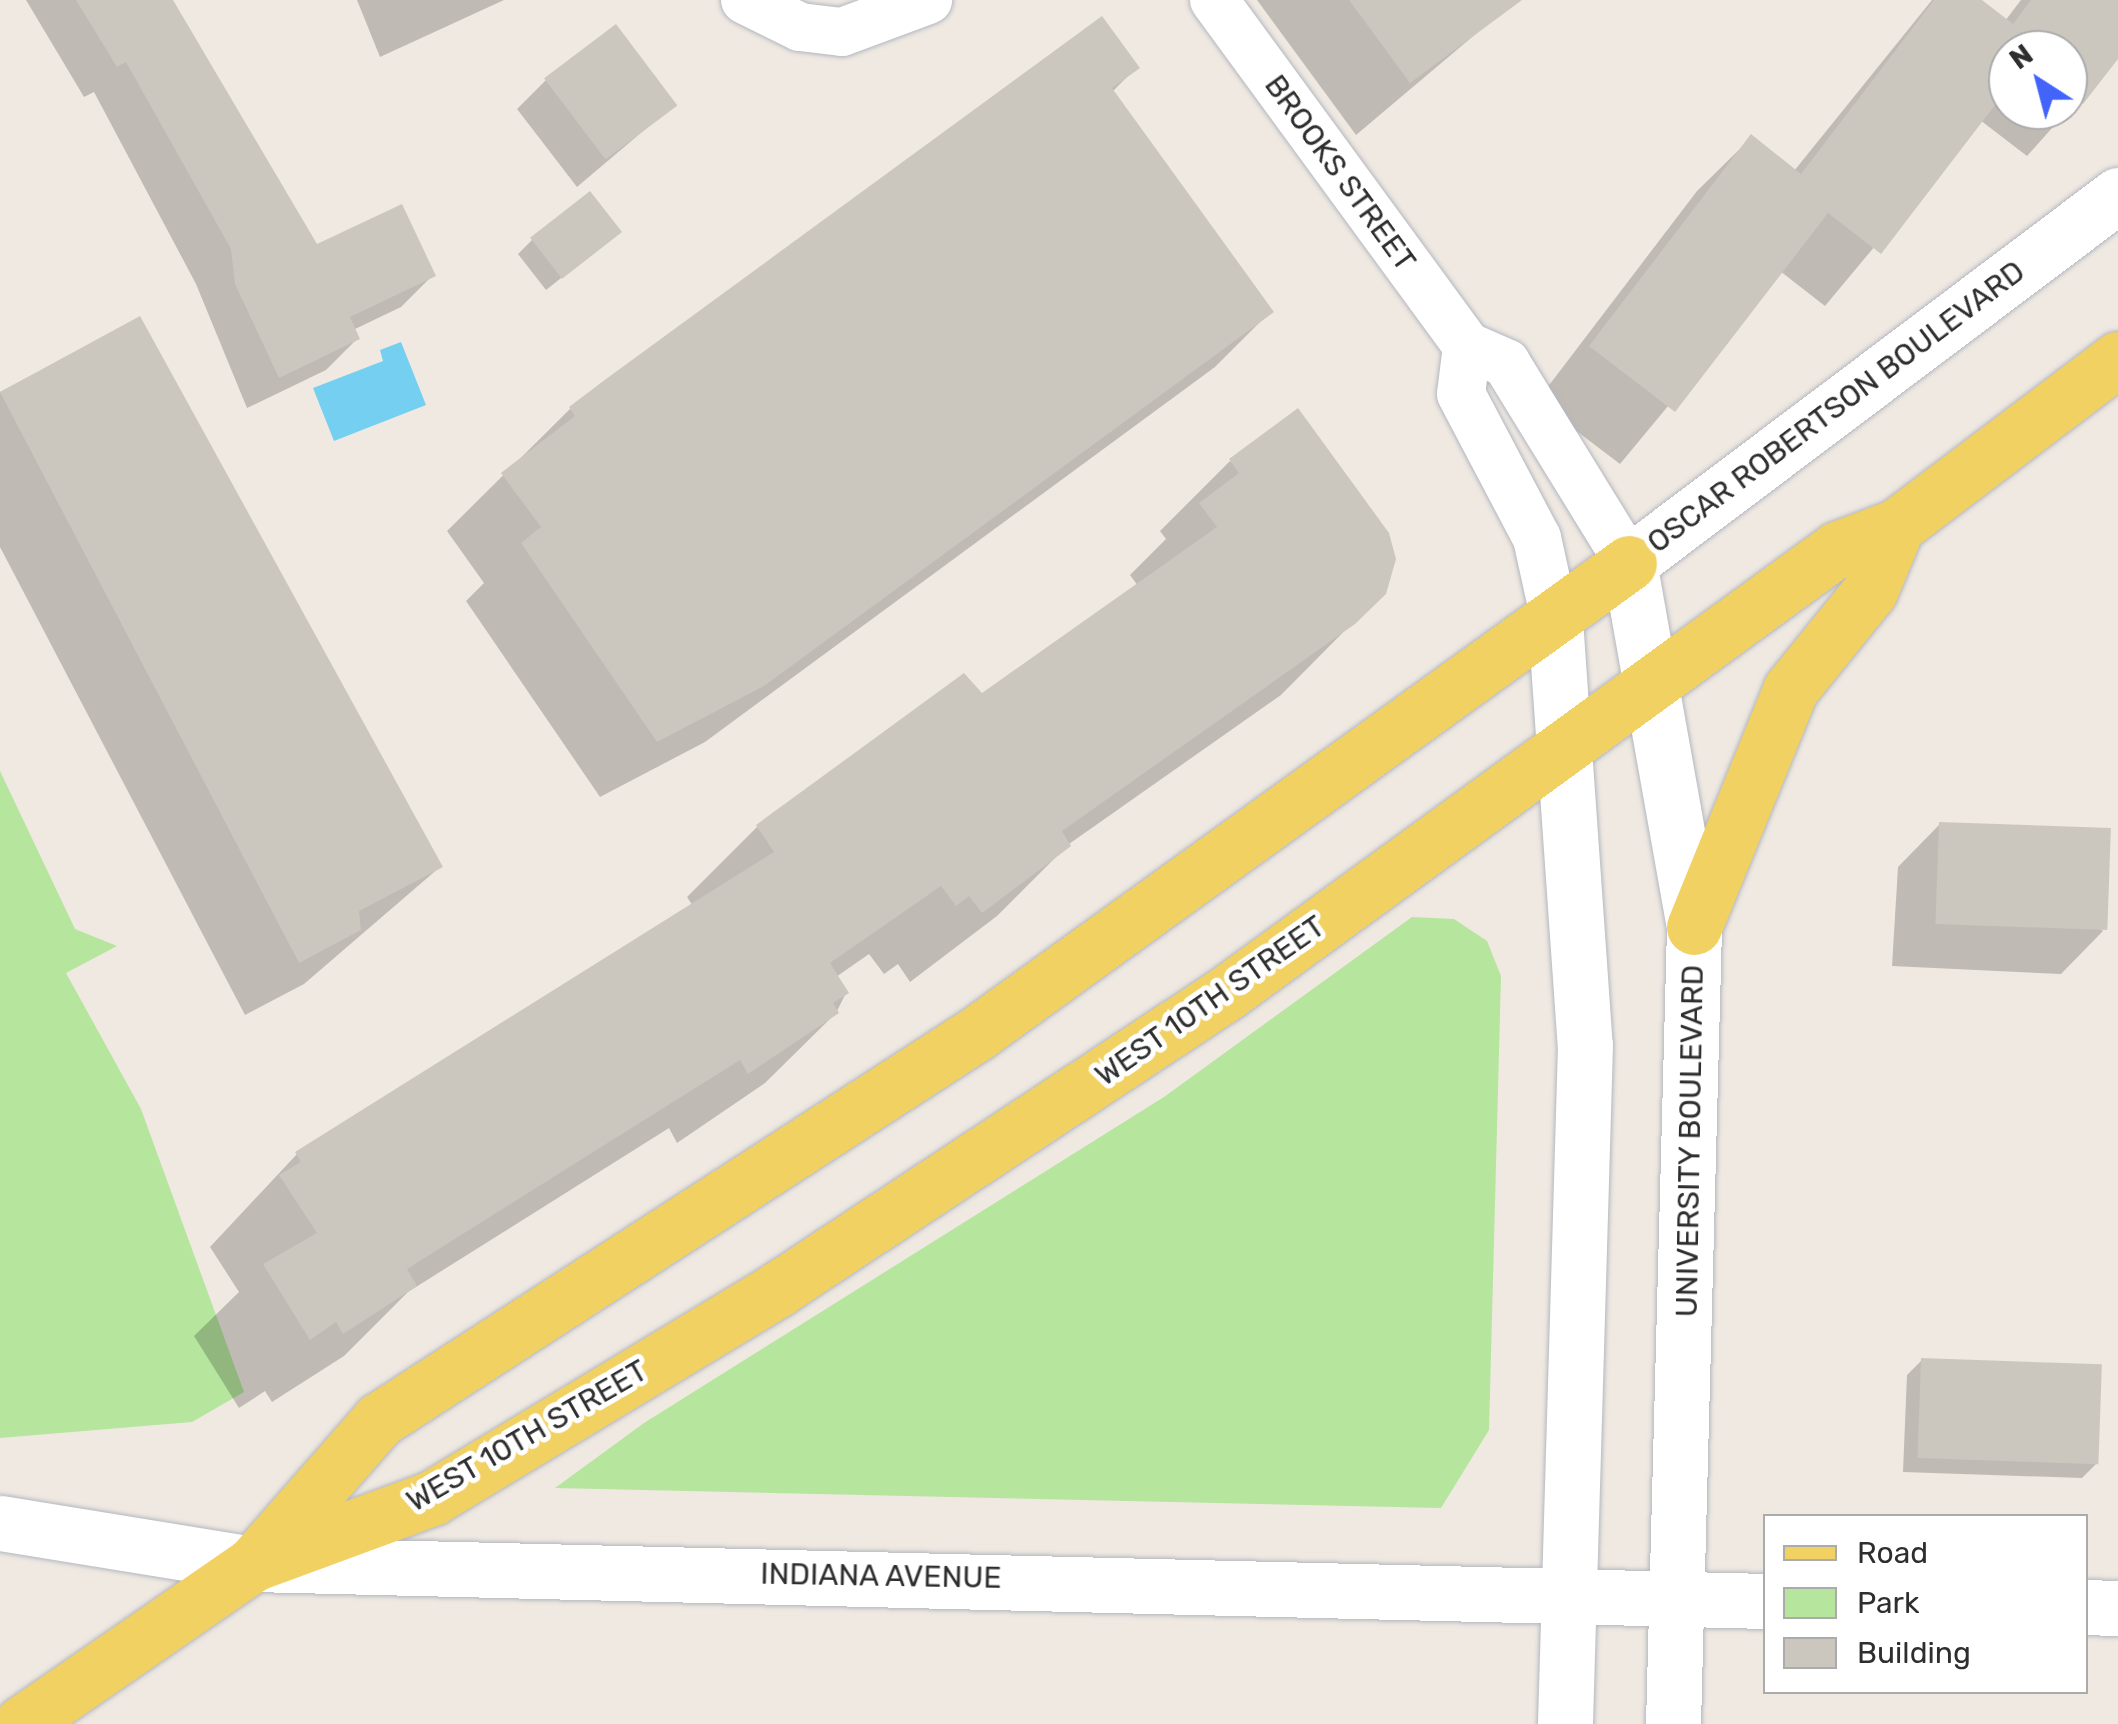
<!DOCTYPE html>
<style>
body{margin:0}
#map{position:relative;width:2118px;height:1724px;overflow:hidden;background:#efe9e1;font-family:Rubik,sans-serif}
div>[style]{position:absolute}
.green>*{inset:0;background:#b6e59e}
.water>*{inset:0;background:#75cff0}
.shadow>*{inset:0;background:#0003}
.building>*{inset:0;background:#cbc7bf;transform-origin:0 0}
.roads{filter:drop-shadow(0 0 2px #b4b7c1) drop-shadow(0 0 2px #b4b7c1)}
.street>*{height:48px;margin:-24px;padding:0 24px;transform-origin:24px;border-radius:24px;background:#fff}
.secondary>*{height:55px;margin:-27.5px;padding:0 27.5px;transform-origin:27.5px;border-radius:27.5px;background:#fff}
.primary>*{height:55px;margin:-27.5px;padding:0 27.5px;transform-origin:27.5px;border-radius:27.5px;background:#f2d163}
span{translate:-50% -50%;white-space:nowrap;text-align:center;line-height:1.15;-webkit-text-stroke:10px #fff;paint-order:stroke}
.street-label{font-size:30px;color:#2e2e2e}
.legend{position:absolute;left:1763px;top:1514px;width:325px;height:180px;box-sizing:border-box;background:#fff;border:2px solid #ababab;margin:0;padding:12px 18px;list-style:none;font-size:30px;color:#2e2e2e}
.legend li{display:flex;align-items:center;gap:20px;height:50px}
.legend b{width:50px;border:2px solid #ababab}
.north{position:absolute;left:1988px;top:30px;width:100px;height:100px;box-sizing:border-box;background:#fff;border:2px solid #ababab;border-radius:50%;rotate:324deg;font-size:28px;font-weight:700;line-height:40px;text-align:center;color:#2e2e2e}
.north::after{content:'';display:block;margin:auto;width:35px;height:45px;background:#4264fb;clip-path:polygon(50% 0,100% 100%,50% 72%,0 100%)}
</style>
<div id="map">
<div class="green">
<div style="clip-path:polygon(0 771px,75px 929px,117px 946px,66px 973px,141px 1109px,244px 1392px,192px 1422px,0 1438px)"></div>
<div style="clip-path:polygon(1412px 917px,1454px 919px,1487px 941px,1501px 976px,1489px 1430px,1441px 1508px,555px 1488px,644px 1423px,1164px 1097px)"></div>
</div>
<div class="water">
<div style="clip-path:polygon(401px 342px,426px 405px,334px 441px,313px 388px,383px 361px,380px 350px)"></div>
</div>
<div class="shadow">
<div style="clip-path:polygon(26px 0,170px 0,316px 247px,433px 275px,401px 307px,353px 330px,357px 339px,326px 370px,247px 408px,196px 284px,94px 92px,84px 97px)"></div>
<div style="clip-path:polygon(357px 0,504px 0,380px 57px)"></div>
<div style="clip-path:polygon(1257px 0,1485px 0,1497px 16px,1356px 135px)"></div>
<div style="clip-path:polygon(evenodd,1932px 0,1978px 0,2005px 21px,2021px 0,2118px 0,2118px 54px,2027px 156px,1980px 120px,1825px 306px,1780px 271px,1620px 464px,1537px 401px,1697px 191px,1751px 138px,1794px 171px,1932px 0,2008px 50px,2068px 50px,2068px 110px,2008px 110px,2008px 50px)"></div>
<div style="clip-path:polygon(1137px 67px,1112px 92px,1271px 311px,1215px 367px,705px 742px,600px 797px,466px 601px,484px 583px,447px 531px,570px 409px)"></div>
<div style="clip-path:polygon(546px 80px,675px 104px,577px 187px,517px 109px)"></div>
<div style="clip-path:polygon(619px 232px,546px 290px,518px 254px,532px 240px)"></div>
<div style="clip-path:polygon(139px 320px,440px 867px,304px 984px,245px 1015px,0 547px,0 392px)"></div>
<div style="clip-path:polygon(1230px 461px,1383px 592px,1281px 695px,1069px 844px,997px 916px,910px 982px,898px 964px,884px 974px,869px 954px,836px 977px,846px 993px,836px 1013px,765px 1083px,677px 1143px,669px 1128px,408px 1292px,344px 1356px,272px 1402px,265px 1391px,239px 1408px,194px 1336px,239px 1292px,210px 1247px,297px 1154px,693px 906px,687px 897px,757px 827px,982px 696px,1138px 586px,1130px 575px,1166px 539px,1160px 531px)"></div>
<div style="clip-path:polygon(1940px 824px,2103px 931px,2061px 974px,1892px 966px,1898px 867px)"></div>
<div style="clip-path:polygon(1922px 1360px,2096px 1464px,2082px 1478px,1903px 1472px,1907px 1375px)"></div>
</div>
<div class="building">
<div style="clip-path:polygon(76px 0,173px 0,317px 244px,402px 204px,436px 276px,350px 317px,360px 339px,279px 378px,235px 284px,231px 249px,126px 62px,117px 67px)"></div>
<div style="clip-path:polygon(1349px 0,1522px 0,1410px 83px)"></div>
<div style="clip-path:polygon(1934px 0,1982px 0,2013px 24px,2031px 0,2118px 0,2118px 59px,2083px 104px,2068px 93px,2068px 50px,2008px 50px,2008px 88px,1881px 254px,1828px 213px,1675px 412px,1589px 346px,1751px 134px,1801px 174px)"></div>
<div style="clip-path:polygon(1102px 16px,1140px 68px,1112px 88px,1274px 312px,764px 686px,657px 742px,521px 543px,541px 527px,501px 473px,575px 416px,569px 407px,602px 382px)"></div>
<div style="left:616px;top:24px;width:102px;height:90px;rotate:53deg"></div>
<div style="left:590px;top:191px;width:52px;height:76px;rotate:52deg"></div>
<div style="clip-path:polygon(140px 316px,443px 867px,359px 911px,361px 930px,299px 963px,0 392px)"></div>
<div style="clip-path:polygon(1298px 408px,1389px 533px,1396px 559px,1386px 594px,1355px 624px,1062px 831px,1071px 846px,982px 913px,969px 896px,956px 906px,941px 886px,830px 963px,849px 993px,833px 1003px,839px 1013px,748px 1074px,740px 1060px,407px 1269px,417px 1286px,343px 1334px,336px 1322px,310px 1340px,263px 1264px,317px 1233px,279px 1175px,301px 1162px,295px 1152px,774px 852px,756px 825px,964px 673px,982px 693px,1217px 527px,1199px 503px,1239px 473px,1229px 459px)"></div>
<div style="left:1939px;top:822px;width:172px;height:102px;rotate:2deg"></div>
<div style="left:1921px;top:1358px;width:181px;height:100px;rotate:2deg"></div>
</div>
<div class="roads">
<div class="street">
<div style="left:745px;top:0;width:61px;rotate:26.1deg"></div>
<div style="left:800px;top:27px;width:42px;rotate:6.8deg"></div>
<div style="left:842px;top:32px;width:92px;rotate:-20.4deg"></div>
<div style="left:1214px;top:0;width:429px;rotate:53.8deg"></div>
<div style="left:1467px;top:346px;width:43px;rotate:23.6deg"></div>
<div style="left:1506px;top:363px;width:235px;rotate:58.4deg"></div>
<div style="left:1467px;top:346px;width:48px;rotate:97.1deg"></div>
<div style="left:1461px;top:394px;width:163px;rotate:62.2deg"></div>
<div style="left:1537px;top:538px;width:84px;rotate:77.6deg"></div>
</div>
<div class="secondary">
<div style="left:1555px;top:620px;width:426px;rotate:86deg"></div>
<div style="left:1585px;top:1045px;width:679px;rotate:91.69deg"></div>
<div style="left:0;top:1523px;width:256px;rotate:9.2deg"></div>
<div style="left:253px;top:1564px;width:1513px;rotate:1.4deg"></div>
<div style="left:2086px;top:1607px;width:32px;rotate:2deg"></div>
<div style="left:1673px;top:1724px;width:797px;rotate:-88.49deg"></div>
<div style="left:1694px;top:927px;width:370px;rotate:-100.1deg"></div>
<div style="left:1629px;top:563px;width:612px;rotate:-36.96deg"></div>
</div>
<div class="primary">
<div style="left:1694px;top:927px;width:256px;rotate:-67.9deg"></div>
<div style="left:1790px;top:690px;width:127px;rotate:-51.1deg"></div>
<div style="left:1870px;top:591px;width:70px;rotate:-67.4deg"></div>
<div style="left:253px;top:1564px;width:191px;rotate:-20.2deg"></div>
<div style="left:432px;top:1498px;width:404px;rotate:-31.1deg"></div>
<div style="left:778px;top:1289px;width:539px;rotate:-33.42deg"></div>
<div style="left:1228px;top:992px;width:753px;rotate:-36.03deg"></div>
<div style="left:1837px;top:549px;width:64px;rotate:-21deg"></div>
<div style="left:1897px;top:526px;width:277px;rotate:-37.1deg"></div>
<div style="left:21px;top:1724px;width:282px;rotate:-34.6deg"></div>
<div style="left:253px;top:1564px;width:191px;rotate:-48.8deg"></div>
<div style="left:379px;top:1420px;width:711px;rotate:-32.89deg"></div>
<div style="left:976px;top:1034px;width:805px;rotate:-35.8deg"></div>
</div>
</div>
<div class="street-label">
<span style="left:1340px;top:173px;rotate:54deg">BROOKS STREET</span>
<span style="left:1836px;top:407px;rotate:-37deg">OSCAR ROBERTSON BOULEVARD</span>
<span style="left:1210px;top:1001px;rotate:-35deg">WEST 10TH STREET</span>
<span style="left:1690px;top:1141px;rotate:-89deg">UNIVERSITY BOULEVARD</span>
<span style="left:527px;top:1436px;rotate:-30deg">WEST 10TH STREET</span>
<span style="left:881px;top:1576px;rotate:1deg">INDIANA AVENUE</span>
</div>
<ul class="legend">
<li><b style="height:12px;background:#f2d163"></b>Road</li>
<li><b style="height:28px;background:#b6e59e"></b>Park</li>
<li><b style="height:28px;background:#cbc7bf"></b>Building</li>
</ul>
<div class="north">N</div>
</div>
